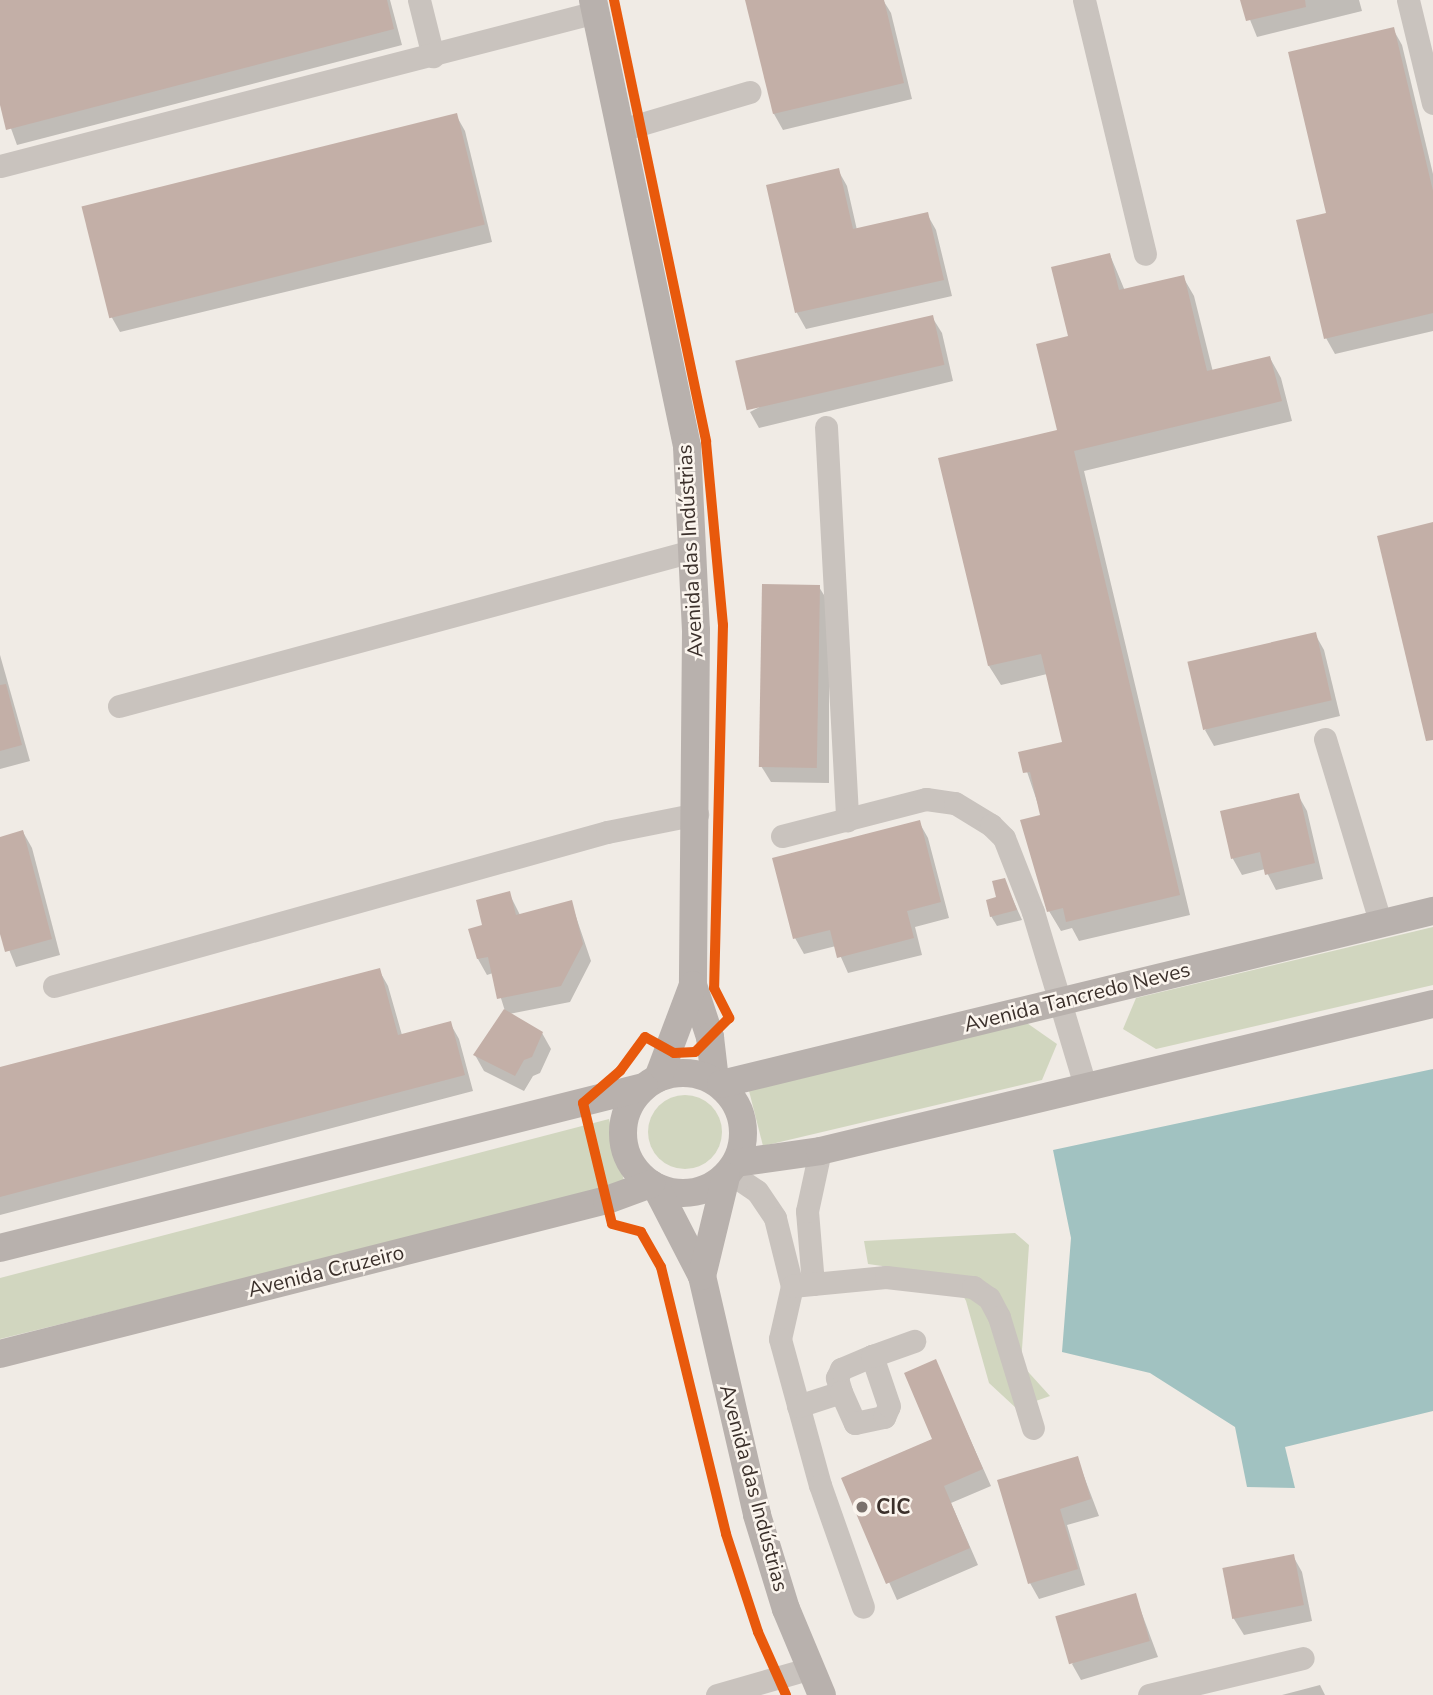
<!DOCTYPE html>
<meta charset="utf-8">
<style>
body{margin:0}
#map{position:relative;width:1433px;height:1695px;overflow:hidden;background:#f0ebe5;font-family:"Nunito Sans",sans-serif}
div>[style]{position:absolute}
.green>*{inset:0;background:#d1d6bf}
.round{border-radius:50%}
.water>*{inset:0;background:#a1c2c1}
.shadow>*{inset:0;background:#0003}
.building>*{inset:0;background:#c3afa7;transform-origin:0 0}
.minor>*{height:23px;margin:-11.5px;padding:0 11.5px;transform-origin:11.5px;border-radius:11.5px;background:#c9c3be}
.major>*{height:28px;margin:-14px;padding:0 14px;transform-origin:14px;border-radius:14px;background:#b8b1ad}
.major>.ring{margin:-14px;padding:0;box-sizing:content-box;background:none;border:28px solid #b8b1ad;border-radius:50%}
.cycleway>*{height:10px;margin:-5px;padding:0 5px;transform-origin:5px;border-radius:5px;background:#e8590c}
.dots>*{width:19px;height:19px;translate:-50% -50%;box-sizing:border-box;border:4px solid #fbf5ee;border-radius:50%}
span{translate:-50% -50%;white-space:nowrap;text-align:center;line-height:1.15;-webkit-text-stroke:5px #fbf5ee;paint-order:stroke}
.street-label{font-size:21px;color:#3b302b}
.poi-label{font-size:21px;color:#3b302b;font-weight:700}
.left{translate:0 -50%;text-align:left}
</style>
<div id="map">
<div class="green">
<div style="clip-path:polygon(1433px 927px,1433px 985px,1156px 1049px,1123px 1029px,1136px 998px)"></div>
<div style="clip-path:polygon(1024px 1021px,1057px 1044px,1042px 1080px,763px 1146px,748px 1087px)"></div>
<div class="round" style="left:648px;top:1095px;width:74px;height:74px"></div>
<div style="clip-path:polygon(609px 1119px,625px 1185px,0 1339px,0 1278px)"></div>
<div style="clip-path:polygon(1015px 1233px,1029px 1245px,1021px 1364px,1050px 1396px,1016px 1408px,989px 1383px,966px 1301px,953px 1276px,868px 1264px,864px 1241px)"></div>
</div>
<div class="water">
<div style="clip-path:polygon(1433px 1069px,1433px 1411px,1285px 1447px,1295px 1488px,1247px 1487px,1235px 1427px,1150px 1373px,1062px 1352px,1071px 1238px,1053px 1150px)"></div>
</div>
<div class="shadow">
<div style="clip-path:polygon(0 0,390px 0,402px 45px,17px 145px,0 98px)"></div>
<div style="clip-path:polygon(746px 0,883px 0,891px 13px,912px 99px,783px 130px,774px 114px)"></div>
<div style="clip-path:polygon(1242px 0,1359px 0,1362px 11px,1257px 37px)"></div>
<div style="clip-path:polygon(1393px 29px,1402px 45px,1433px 174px,1433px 331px,1335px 354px,1326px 338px,1328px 214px)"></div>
<div style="clip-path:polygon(456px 115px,465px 131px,492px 242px,120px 332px,111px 316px)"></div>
<div style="clip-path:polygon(838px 170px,847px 186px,857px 230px,927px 214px,936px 230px,952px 296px,806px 329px,797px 313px,768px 186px)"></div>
<div style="clip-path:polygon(1110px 255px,1125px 291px,1183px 277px,1194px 296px,1213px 372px,1270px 358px,1281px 378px,1292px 421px,1084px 471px,1190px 915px,1079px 941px,1072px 928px,1061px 931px,1049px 911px,1042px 816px,1021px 754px,1064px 744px,1047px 674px,1001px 685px,989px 666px,1059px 431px,1070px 337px)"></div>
<div style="clip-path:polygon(932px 317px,942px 333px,953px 381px,759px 428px,750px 412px)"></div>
<div style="clip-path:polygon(819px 587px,829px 603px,829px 783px,771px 782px,761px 766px)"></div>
<div style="clip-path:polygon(1315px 634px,1324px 650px,1340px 716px,1214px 746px,1205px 730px)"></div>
<div style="clip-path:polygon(0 655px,30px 761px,0 769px)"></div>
<div style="clip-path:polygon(1298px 795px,1307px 811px,1323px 879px,1276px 890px,1265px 869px,1242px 875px,1233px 859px,1222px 812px)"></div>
<div style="clip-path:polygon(919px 822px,928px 838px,949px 918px,915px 927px,922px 955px,848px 973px,836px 946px,804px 954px,795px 938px)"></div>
<div style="clip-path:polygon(23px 832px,32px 848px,60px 955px,16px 967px,0 927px,0 838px)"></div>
<div style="clip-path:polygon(1004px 880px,1022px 920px,997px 926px,991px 916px)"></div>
<div style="clip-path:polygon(509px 893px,520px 915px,571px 902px,591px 961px,570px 1002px,509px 1014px,542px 1033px,551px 1049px,540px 1073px,533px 1076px,524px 1091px,484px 1071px,475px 1055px,505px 1011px,493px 973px,487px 975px,478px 959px,470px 930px,484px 927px)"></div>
<div style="clip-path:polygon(379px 970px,388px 986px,402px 1035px,450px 1023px,459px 1039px,473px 1091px,0 1215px,0 1068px)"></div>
<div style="clip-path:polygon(935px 1361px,991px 1486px,951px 1503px,978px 1565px,897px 1600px,843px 1479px,935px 1440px)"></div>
<div style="clip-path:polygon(1077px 1458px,1099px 1516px,1067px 1525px,1085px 1585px,1039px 1599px,1030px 1583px)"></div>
<div style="clip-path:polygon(1293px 1556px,1302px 1572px,1312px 1621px,1244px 1635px,1234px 1619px,1224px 1570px)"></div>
<div style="clip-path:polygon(1135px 1595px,1158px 1657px,1081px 1680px,1072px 1664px)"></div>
<div style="clip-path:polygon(1320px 1685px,1325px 1695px,1282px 1695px)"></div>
</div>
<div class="building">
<div style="clip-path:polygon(0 0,387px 0,394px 29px,6px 130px,0 105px)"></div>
<div style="clip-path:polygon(745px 0,884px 0,904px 83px,773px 114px)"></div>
<div style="clip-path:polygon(1240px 0,1305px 0,1306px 7px,1246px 21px)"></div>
<div style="clip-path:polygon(1394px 27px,1433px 191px,1433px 313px,1324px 339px,1296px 220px,1326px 213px,1288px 52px)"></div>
<div style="left:457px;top:113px;width:115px;height:387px;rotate:76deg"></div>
<div style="clip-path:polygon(839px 168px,853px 229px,928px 212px,944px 280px,795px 313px,766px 185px)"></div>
<div style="clip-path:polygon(1110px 253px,1119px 290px,1184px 275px,1207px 371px,1270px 356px,1282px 401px,1074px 451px,1180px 895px,1066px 922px,1063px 908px,1047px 912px,1020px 820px,1040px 815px,1030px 772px,1023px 773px,1018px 752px,1062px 742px,1041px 654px,988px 666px,938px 458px,1057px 430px,1036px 344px,1068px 336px,1051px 267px)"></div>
<div style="left:933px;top:315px;width:51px;height:203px;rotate:77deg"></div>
<div style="clip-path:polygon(1433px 522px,1433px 740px,1426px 741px,1377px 536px)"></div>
<div style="left:762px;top:584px;width:58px;height:183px;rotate:1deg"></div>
<div style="left:1316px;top:632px;width:70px;height:132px;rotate:77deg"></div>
<div style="clip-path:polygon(6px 684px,22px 745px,0 751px,0 685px)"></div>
<div style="clip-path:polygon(1299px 793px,1315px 863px,1265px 875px,1260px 852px,1231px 859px,1220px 811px)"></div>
<div style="clip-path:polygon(920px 820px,941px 902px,907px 911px,914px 938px,837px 958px,830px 930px,793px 939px,772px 858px)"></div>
<div style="clip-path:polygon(23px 830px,52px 939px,5px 952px,0 934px,0 837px)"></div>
<div style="clip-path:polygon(1005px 878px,1017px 910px,990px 917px,986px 900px,996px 897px,992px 881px)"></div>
<div style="clip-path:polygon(510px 891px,516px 915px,572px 900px,583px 944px,561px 986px,497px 999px,488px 957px,477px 959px,468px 929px,482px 925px,476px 900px)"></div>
<div style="clip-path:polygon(380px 968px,398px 1035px,451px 1021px,465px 1075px,0 1197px,0 1067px)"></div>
<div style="clip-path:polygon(504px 1009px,543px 1032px,532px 1057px,524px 1060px,515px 1076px,473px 1055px)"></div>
<div style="clip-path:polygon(936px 1359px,983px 1469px,944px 1486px,970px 1548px,886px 1584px,841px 1478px,932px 1439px,904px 1373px)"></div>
<div style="clip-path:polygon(1078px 1456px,1091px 1499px,1060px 1509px,1078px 1569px,1028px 1584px,997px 1480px)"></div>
<div style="left:1294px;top:1554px;width:52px;height:73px;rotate:79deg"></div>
<div style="left:1136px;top:1593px;width:50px;height:84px;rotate:74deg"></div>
</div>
<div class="minor">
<div style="left:419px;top:0;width:58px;rotate:76deg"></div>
<div style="left:1084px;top:0;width:261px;rotate:76.5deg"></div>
<div style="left:1408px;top:0;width:106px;rotate:76.4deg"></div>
<div style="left:621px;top:130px;width:134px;rotate:-16.5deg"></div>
<div style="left:0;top:166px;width:616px;rotate:-14.49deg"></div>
<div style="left:826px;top:427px;width:394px;rotate:86.9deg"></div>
<div style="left:119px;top:706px;width:594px;rotate:-15.14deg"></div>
<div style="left:1325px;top:739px;width:193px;rotate:73.2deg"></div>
<div style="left:782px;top:836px;width:149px;rotate:-14.4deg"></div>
<div style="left:926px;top:799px;width:29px;rotate:8deg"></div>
<div style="left:955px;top:803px;width:42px;rotate:31.4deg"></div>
<div style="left:991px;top:825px;width:18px;rotate:45deg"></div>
<div style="left:1004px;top:838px;width:79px;rotate:68.6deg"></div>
<div style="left:1033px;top:912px;width:181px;rotate:73.3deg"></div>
<div style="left:54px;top:986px;width:574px;rotate:-15.56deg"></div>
<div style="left:607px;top:832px;width:92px;rotate:-11.3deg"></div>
<div style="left:730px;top:1173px;width:32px;rotate:34deg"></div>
<div style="left:757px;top:1191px;width:32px;rotate:56deg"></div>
<div style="left:775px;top:1218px;width:70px;rotate:76deg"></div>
<div style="left:792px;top:1286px;width:54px;rotate:102.8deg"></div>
<div style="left:780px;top:1339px;width:151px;rotate:74.7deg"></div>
<div style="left:820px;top:1485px;width:129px;rotate:70.6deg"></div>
<div style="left:813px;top:1284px;width:73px;rotate:-94.7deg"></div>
<div style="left:807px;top:1211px;width:61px;rotate:-77.8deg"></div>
<div style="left:792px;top:1286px;width:94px;rotate:-5.5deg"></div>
<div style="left:886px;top:1277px;width:88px;rotate:6.6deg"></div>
<div style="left:973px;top:1287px;width:19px;rotate:35deg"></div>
<div style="left:989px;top:1298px;width:21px;rotate:62deg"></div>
<div style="left:999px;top:1317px;width:116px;rotate:73deg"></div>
<div style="left:841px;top:1392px;width:15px;rotate:-106deg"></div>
<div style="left:837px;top:1378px;width:10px;rotate:-66deg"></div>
<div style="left:841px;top:1369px;width:34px;rotate:-23deg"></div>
<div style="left:798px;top:1406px;width:45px;rotate:-18deg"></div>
<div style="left:841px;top:1392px;width:34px;rotate:66deg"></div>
<div style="left:855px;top:1423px;width:30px;rotate:-12deg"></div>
<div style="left:884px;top:1417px;width:12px;rotate:-66deg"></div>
<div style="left:889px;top:1406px;width:53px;rotate:-108.8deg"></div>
<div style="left:872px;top:1356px;width:45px;rotate:-19.7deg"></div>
<div style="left:717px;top:1695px;width:98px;rotate:-16deg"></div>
<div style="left:1149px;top:1695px;width:158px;rotate:-13.5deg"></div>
</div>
<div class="major">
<div style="left:593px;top:0;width:457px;rotate:78.1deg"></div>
<div style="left:687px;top:447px;width:184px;rotate:87.2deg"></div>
<div style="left:696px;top:631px;width:354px;rotate:90.5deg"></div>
<div style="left:693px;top:985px;width:55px;rotate:71.9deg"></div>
<div style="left:710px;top:1037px;width:43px;rotate:83.4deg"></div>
<div class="ring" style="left:623px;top:1073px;width:92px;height:92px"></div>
<div style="left:658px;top:1078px;width:99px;rotate:-69.4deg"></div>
<div style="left:721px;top:1084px;width:733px;rotate:-13.66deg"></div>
<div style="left:736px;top:1163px;width:85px;rotate:-8.1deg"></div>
<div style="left:820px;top:1151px;width:630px;rotate:-13.49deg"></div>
<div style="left:656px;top:1187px;width:100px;rotate:62.7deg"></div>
<div style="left:702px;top:1276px;width:245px;rotate:77deg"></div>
<div style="left:757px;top:1515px;width:98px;rotate:72.9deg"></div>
<div style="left:786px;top:1609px;width:93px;rotate:67.3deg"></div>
<div style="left:0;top:1248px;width:664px;rotate:-14.04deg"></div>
<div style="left:702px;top:1276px;width:102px;rotate:-76.4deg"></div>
<div style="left:0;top:1354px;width:626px;rotate:-14.24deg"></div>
<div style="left:607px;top:1200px;width:47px;rotate:-20deg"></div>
</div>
<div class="cycleway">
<div style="left:614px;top:0;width:451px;rotate:78.2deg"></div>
<div style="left:706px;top:442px;width:184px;rotate:84.7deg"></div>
<div style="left:723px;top:625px;width:363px;rotate:91.4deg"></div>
<div style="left:714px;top:988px;width:34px;rotate:63deg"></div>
<div style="left:729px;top:1018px;width:48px;rotate:135deg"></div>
<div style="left:695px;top:1052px;width:21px;rotate:177deg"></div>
<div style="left:674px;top:1053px;width:33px;rotate:-151deg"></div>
<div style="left:645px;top:1037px;width:42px;rotate:126.3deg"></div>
<div style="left:620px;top:1071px;width:49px;rotate:139.1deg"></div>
<div style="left:583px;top:1103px;width:124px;rotate:76.5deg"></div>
<div style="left:612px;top:1224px;width:30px;rotate:15deg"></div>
<div style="left:641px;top:1232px;width:40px;rotate:60.3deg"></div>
<div style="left:661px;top:1267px;width:275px;rotate:76.3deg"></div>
<div style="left:726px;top:1534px;width:103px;rotate:71.9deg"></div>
<div style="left:758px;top:1632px;width:69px;rotate:66deg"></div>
</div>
<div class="dots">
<div style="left:862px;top:1507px;background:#7a716c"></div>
</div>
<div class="street-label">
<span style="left:690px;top:551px;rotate:-93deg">Avenida das Indústrias</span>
<span style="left:1077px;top:997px;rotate:-14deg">Avenida Tancredo Neves</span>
<span style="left:326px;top:1271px;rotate:-14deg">Avenida Cruzeiro</span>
<span style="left:754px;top:1488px;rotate:75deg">Avenida das Indústrias</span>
</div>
<div class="poi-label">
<span class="left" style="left:876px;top:1507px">CIC</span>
</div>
</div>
